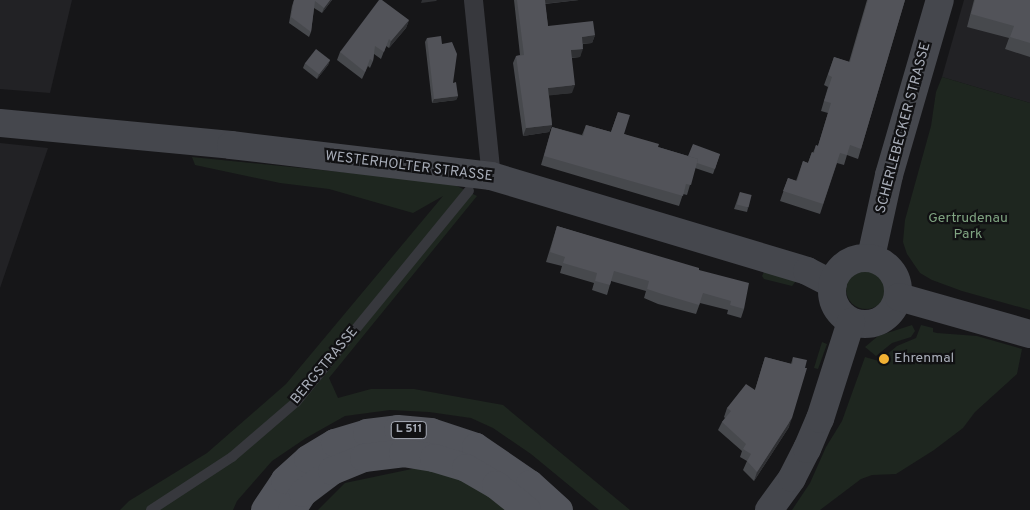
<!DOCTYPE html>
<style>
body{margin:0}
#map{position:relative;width:1030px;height:510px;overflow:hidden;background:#161618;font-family:Overpass,sans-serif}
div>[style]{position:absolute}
.built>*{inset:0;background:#222225}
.green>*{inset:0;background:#1e261f}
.round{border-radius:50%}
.lane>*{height:10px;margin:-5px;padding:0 5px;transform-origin:5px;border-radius:5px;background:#37383d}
.street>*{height:19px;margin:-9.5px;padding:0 9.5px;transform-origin:9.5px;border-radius:9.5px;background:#37383d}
.secondary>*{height:28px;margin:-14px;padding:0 14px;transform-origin:14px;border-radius:14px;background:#45474d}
.secondary>.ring{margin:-14px;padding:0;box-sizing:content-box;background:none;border:28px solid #45474d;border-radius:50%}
.primary>*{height:28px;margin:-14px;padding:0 14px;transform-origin:14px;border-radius:14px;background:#53555c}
.wall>*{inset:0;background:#47494d}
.shaded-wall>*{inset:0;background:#2f3033}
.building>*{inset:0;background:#525359;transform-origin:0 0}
.dots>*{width:14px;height:14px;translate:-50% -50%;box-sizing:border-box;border:2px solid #111113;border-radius:50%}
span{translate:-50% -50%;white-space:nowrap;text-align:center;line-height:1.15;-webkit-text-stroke:4.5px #111113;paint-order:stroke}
.shield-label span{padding:1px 4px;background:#111113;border:1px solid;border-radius:4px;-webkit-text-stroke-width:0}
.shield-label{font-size:12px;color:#a8adb8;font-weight:700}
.street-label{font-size:14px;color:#a8adb8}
.park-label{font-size:14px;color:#7fa381}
.poi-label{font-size:14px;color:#a8adb8}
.left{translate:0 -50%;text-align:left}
</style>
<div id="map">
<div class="built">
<div style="clip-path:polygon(0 0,72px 0,50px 93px,0 89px)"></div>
<div style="clip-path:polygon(964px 0,1030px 0,1030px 103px,942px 77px)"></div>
<div style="clip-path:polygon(0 143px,48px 148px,0 288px)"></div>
</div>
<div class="green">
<div style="clip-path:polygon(942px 77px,1030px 103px,1030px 310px,962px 291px,932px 280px,920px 273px,907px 254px,903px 242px,905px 220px,931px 126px,936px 92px)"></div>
<div style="clip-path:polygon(192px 157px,451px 183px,477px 196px,329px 378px,338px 398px,371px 389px,414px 389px,503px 405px,630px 510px,599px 510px,531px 454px,493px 428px,471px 418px,429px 412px,390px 410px,345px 416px,306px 438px,272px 461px,237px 501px,233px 510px,120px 510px,129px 501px,207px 453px,286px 384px,443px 196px,413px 213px,329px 189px,280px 183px,195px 165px)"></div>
<div class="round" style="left:846px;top:269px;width:40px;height:40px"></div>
<div style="clip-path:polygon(765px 270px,796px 281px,792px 286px,764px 279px,762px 276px)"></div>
<div style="clip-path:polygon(912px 325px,915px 331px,911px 337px,892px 343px,876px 356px,865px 347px,878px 336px)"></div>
<div style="clip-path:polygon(921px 325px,933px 328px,933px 332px,937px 333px,977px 336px,1022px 349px,1017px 374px,975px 412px,963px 428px,934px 450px,896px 474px,872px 475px,861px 479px,820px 510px,792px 510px,810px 483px,826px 447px,842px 421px,865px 357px,879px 361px,897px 346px,916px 338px)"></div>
<div style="clip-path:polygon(822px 342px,827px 344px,818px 369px,814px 368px)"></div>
<div style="clip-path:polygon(426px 466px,454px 472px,517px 510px,318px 510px,345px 483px)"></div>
</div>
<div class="lane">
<div style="left:151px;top:510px;width:97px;rotate:-33.2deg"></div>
<div style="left:232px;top:457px;width:84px;rotate:-40.7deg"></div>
<div style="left:296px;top:402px;width:273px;rotate:-50.7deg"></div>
</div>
<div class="street">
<div style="left:473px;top:0;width:177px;rotate:84.2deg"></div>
</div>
<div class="secondary">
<div style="left:0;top:123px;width:232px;rotate:5.4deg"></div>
<div style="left:231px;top:145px;width:262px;rotate:6.8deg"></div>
<div style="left:491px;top:176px;width:330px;rotate:16.7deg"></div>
<div style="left:807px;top:271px;width:29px;rotate:27deg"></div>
<div style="left:871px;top:257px;width:84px;rotate:-77.6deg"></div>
<div style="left:889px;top:175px;width:182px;rotate:-73.8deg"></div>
<div class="ring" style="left:832px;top:258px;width:38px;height:38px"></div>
<div style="left:899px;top:297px;width:136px;rotate:15.8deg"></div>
<div style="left:769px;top:510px;width:39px;rotate:-54deg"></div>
<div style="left:792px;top:478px;width:33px;rotate:-63deg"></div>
<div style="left:807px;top:449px;width:33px;rotate:-67deg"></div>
<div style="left:820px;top:419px;width:102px;rotate:-72.3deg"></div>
</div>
<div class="primary">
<div style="left:265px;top:510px;width:36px;rotate:-56deg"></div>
<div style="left:285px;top:480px;width:31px;rotate:-42deg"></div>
<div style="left:308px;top:459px;width:31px;rotate:-31deg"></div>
<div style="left:335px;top:443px;width:34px;rotate:-17deg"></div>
<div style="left:367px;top:433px;width:31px;rotate:-7deg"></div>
<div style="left:398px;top:429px;width:33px;rotate:5deg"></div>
<div style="left:431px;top:432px;width:47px;rotate:18.4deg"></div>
<div style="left:476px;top:447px;width:65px;rotate:34.4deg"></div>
<div style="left:530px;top:484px;width:39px;rotate:42deg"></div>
<div style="left:292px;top:510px;width:20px;rotate:-57deg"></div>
<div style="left:303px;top:493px;width:36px;rotate:-37deg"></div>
<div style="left:332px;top:471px;width:35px;rotate:-22deg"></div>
<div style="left:364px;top:458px;width:39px;rotate:-7deg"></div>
<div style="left:403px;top:453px;width:31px;rotate:9deg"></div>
<div style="left:434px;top:458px;width:34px;rotate:17deg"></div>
<div style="left:466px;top:468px;width:34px;rotate:30deg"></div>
<div style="left:496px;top:485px;width:40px;rotate:39deg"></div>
</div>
<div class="wall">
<div style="clip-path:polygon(294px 0,332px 0,322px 13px,314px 8px,311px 32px,309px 37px,289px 23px,292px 6px)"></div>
<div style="clip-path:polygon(514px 0,579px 0,545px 4px,548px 26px,595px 35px,592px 43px,583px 44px,580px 57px,572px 58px,572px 93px,549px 95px,552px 125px,549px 132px,523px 136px,513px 63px,516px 56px,520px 55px)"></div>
<div style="clip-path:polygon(867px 0,905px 0,861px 149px,858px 159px,847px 155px,844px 165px,837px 163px,820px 214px,780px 201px,788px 178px,796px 181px,803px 161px,808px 163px,812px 152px,813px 153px,816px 145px,818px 146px,828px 113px,821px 111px,828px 87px,824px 85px,834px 57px,849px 62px)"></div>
<div style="clip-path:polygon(974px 0,1030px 0,1030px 57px,1005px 49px,1009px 38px,967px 27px)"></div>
<div style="clip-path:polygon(409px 20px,406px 28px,389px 48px,386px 46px,381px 59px,374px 54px,373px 61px,370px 68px,368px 66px,362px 79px,337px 60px,340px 52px)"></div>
<div style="clip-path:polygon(427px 38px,442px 44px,453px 83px,458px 96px,456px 100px,432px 103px,425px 42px)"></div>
<div style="clip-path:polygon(330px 60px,328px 65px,317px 79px,303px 68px,305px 63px)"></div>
<div style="clip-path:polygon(618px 112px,624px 134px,658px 147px,688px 156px,720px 154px,713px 174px,695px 168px,687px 195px,683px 194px,679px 206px,541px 165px,552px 127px,582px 135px,586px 125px,611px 132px)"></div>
<div style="clip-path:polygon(740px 192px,748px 208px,747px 212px,734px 209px)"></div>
<div style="clip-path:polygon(557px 226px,699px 270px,744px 309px,741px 318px,727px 314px,728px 310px,700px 303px,696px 314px,658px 304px,644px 298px,646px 291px,611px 281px,607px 295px,592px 290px,594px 283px,560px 273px,562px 266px,546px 262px)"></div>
<div style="clip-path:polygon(765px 357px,791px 364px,793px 357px,789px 427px,754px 481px,743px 470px,747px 461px,740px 457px,742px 451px,718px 430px,722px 422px,725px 418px,724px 417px,727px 408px,755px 390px)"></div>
</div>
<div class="shaded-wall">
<div style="clip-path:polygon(330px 0,332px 0,322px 13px,324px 8px)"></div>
<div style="clip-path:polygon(422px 0,437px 0,436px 1px,421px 3px)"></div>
<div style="clip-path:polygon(543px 0,579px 0,542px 4px)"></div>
<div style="clip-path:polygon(409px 20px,406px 28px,389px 48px,391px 41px)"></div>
<div style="clip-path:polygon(595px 35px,592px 43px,579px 44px,582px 37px)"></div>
<div style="clip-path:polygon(583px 49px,580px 57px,568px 58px,571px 50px)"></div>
<div style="clip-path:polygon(330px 60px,328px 65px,317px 79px,319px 74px)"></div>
<div style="clip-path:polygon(575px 85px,572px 93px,545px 96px,548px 88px)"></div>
<div style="clip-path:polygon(458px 96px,456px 100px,432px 103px,434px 99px)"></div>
<div style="clip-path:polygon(552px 125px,549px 132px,523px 136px,526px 128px)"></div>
<div style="clip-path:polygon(792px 418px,789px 427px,754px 481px,757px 472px)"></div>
</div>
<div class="building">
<div style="clip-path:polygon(294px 0,330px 0,324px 8px,315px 1px,311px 32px,291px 17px)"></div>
<div style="clip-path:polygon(379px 0,382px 0,409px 20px,391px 41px,389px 39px,384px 52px,375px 46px,373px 61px,370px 59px,365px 72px,340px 52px)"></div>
<div style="clip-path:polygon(517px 0,545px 0,548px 26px,593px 21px,595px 35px,582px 37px,583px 49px,571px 50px,575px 85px,548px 88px,552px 125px,526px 128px,516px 56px,524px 55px)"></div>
<div style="clip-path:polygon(868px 0,905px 0,861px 149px,850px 145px,847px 155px,840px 153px,823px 204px,783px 191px,788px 178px,797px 181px,803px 161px,808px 163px,812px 152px,814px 153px,816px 145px,818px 146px,831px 103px,824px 101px,832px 77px,828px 75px,834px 57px,850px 62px)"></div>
<div style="clip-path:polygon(975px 0,1030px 0,1030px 43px,1010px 37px,1014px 26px,971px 14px)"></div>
<div style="clip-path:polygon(441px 36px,442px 44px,452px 42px,457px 54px,453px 83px,456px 82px,458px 96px,434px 99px,427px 38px)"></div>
<div style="left:316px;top:49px;width:18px;height:18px;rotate:38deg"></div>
<div style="clip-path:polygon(618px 112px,630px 115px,624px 134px,659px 144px,658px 147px,698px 159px,691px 185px,686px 184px,683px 196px,544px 156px,552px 127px,583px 136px,586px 125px,611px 132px)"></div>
<div style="clip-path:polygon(693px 144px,720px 154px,715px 169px,697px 163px,698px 159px,688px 156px)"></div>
<div style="left:740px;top:192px;width:12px;height:13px;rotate:14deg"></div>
<div style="clip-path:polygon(557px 226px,699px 268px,699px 270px,749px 283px,744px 309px,730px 305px,731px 301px,703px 293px,699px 305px,662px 294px,647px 289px,649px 281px,614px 271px,610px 285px,595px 281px,597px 273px,563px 263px,565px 257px,550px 252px)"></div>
<div style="clip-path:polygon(765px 357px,792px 364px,793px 357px,807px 360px,805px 368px,807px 368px,792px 418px,757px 472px,747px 461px,751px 454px,743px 449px,746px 444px,722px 422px,731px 411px,727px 408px,746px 384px,755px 390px)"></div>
</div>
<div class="dots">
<div style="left:884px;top:359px;background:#f2b134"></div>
</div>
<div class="shield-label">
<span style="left:409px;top:430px">L 511</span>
</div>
<div class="street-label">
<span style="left:904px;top:128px;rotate:-75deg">SCHERLEBECKER STRASSE</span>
<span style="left:409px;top:167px;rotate:7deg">WESTERHOLTER STRASSE</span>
<span style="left:325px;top:366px;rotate:-50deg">BERGSTRASSE</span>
</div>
<div class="park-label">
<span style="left:968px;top:227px">Gertrudenau<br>Park</span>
</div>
<div class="poi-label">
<span class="left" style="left:894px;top:359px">Ehrenmal</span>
</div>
</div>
